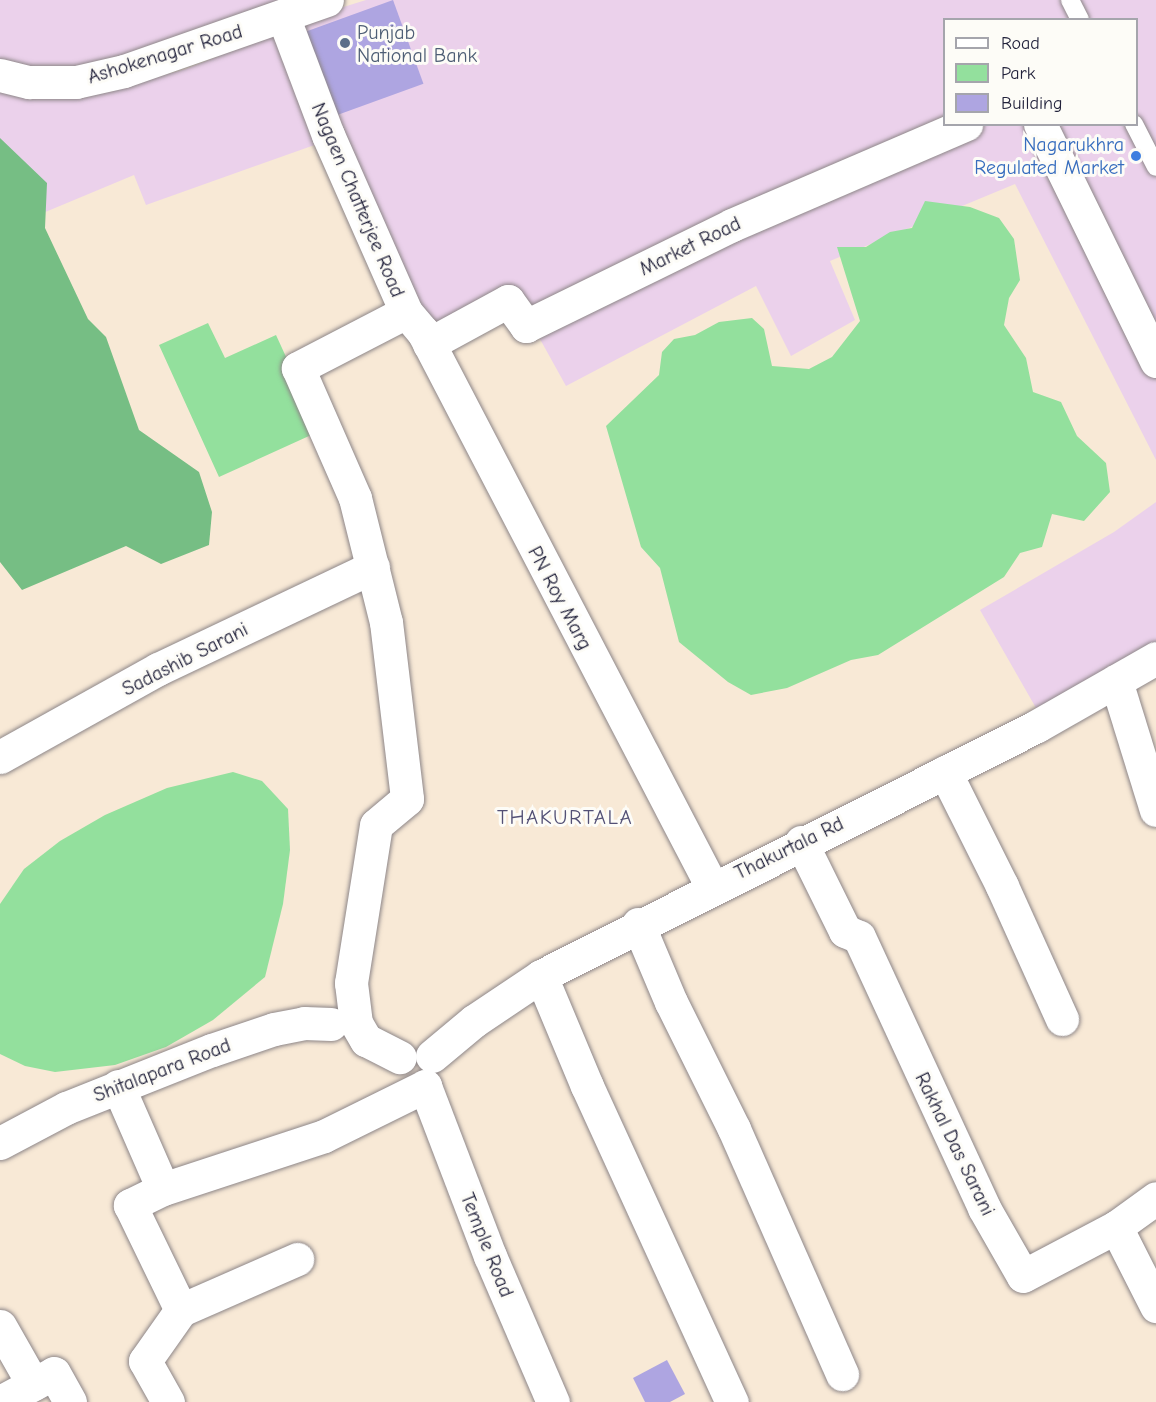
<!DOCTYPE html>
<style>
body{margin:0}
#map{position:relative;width:1156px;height:1402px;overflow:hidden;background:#f8e9d6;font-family:"Comic Neue",sans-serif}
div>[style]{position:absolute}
.built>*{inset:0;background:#ebd1eb}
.green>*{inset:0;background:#93e09d}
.forest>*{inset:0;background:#76be84}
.building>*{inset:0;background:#aea5e1;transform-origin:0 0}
.roads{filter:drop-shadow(0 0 2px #8d8688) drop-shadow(0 0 2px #8d8688)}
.service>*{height:18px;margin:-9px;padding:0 9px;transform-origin:9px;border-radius:9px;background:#fff}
.minor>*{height:33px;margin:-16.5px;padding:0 16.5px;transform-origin:16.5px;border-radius:16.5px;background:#fff}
.secondary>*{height:33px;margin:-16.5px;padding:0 16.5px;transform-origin:16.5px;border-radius:16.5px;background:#fff}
.dots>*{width:16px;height:16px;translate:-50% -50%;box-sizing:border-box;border:3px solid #fdfcf7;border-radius:50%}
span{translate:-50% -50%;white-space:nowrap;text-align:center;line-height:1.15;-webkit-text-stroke:6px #fdfcf7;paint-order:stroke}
.service-label{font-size:20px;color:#4e5e75}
.left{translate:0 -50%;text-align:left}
.street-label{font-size:20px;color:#22223b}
.shop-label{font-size:20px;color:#366cbe}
.right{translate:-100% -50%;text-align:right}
.neighbourhood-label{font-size:21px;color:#535075;letter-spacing:1.5px}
.legend{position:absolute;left:943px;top:18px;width:195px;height:108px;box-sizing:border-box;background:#fdfcf7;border:2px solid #a5a5ac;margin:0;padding:8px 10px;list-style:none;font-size:18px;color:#22223b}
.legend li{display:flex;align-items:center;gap:12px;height:30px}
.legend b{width:30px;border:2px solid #a5a5ac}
</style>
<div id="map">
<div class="built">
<div style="clip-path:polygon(0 0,293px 0,121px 58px,68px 69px,0 67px)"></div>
<div style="clip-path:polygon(evenodd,366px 0,1156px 0,1156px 460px,1015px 184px,830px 261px,855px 320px,791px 356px,756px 286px,566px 386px,510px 285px,426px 328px,292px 23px,366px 0,944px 20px,1136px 20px,1136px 124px,944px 124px,944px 20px)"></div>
<div style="clip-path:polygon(279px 32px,323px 142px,146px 205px,134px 175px,31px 218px,0 177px,0 92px,43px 98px,125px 86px,186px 69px)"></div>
<div style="clip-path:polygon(1156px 502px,1156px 648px,1040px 715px,980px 610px,1114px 532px)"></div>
</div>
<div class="green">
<div style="clip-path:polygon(925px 201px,970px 207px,999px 218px,1014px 239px,1020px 280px,1009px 298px,1004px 325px,1026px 358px,1033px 392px,1061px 402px,1077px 436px,1106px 463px,1110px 492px,1084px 521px,1052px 514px,1042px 547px,1020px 553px,1004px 577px,878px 655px,851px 660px,787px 688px,751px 695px,728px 682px,679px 642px,660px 568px,641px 547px,606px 426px,659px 375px,662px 352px,674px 339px,695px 335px,719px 322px,752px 318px,764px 329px,772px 366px,809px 369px,832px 357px,860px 321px,837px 247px,866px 247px,890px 232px,912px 228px)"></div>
<div style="clip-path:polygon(208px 323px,225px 358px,276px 335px,320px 431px,219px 477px,159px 345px)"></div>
<div style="clip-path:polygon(233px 772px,262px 781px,288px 809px,290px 850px,283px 904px,265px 977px,213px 1020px,166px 1047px,115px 1065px,55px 1072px,25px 1066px,0 1054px,0 904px,24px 869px,60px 841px,105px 815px,167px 788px)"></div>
</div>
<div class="forest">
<div style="clip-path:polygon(0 138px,47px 183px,45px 228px,88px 319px,106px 337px,139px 430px,199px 472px,212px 512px,209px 545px,161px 564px,126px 546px,22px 590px,0 562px)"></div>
</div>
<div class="building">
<div style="left:393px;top:0;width:89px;height:99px;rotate:70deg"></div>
<div style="clip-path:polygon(667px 1360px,685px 1394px,670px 1402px,645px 1402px,633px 1378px)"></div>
</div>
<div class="roads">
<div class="service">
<div style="left:1070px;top:0;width:22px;rotate:63deg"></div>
<div style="left:1134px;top:124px;width:48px;rotate:62.9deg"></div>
</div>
<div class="minor">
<div style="left:283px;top:16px;width:127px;rotate:69.3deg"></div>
<div style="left:328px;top:135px;width:193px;rotate:66.2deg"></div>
<div style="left:406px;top:312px;width:122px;rotate:152.6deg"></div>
<div style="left:298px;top:368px;width:142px;rotate:66.3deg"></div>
<div style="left:355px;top:498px;width:128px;rotate:76deg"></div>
<div style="left:386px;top:622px;width:178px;rotate:83.2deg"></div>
<div style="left:407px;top:799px;width:40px;rotate:140deg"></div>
<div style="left:376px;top:825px;width:160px;rotate:99deg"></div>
<div style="left:351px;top:983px;width:40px;rotate:82.9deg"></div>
<div style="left:356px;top:1023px;width:20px;rotate:60deg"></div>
<div style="left:366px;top:1040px;width:38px;rotate:27deg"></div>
<div style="left:1040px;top:124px;width:264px;rotate:63.9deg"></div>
<div style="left:406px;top:312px;width:26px;rotate:50deg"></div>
<div style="left:423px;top:332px;width:626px;rotate:62.49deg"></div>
<div style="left:429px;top:344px;width:90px;rotate:-28.6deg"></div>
<div style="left:508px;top:301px;width:31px;rotate:54deg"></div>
<div style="left:526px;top:326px;width:229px;rotate:-26.1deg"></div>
<div style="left:732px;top:225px;width:255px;rotate:-23.3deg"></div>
<div style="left:1116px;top:681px;width:135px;rotate:72.8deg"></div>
<div style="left:0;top:757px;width:181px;rotate:-29.1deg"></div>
<div style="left:158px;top:669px;width:238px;rotate:-25.4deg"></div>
<div style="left:945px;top:772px;width:127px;rotate:63.4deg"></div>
<div style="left:1002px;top:886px;width:146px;rotate:65.7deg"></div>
<div style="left:801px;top:842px;width:99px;rotate:63.7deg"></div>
<div style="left:845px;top:931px;width:15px;rotate:23deg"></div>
<div style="left:859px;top:937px;width:298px;rotate:65.2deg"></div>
<div style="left:984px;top:1208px;width:78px;rotate:60.2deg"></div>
<div style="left:1023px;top:1276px;width:105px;rotate:-27.8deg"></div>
<div style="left:1116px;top:1227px;width:89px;rotate:63.1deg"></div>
<div style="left:638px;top:924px;width:85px;rotate:67.1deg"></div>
<div style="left:671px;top:1002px;width:142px;rotate:63.6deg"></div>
<div style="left:734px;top:1129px;width:268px;rotate:66.2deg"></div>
<div style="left:541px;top:976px;width:119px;rotate:67.3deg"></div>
<div style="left:587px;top:1086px;width:348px;rotate:65.4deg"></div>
<div style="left:432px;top:1056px;width:55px;rotate:-39.8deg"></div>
<div style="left:474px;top:1021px;width:81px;rotate:-33.9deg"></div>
<div style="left:541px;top:976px;width:555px;rotate:-26.75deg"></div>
<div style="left:1037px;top:726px;width:137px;rotate:-29.7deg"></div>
<div style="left:118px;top:1086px;width:112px;rotate:66.4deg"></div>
<div style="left:163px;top:1189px;width:37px;rotate:154deg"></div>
<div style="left:130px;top:1205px;width:117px;rotate:64.1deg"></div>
<div style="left:181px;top:1310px;width:127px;rotate:-23.7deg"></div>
<div style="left:0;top:1143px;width:75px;rotate:-27.9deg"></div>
<div style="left:66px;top:1108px;width:157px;rotate:-21.7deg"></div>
<div style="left:212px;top:1050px;width:65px;rotate:-18.7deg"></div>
<div style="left:274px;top:1029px;width:31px;rotate:-11deg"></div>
<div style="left:304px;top:1023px;width:27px;rotate:2deg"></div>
<div style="left:163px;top:1189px;width:169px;rotate:-18.2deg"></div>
<div style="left:324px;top:1136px;width:113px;rotate:-26.3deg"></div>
<div style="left:425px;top:1086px;width:182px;rotate:69.1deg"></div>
<div style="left:490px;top:1256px;width:159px;rotate:66.7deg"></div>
<div style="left:1116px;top:1227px;width:49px;rotate:-35.9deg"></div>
<div style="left:0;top:1326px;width:67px;rotate:60.4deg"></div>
<div style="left:0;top:1402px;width:61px;rotate:-28.2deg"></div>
<div style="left:54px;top:1373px;width:33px;rotate:61deg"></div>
<div style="left:168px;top:1402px;width:47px;rotate:-119.3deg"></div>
<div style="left:145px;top:1361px;width:62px;rotate:-54.8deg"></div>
</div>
<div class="secondary">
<div style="left:0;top:75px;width:30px;rotate:14deg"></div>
<div style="left:29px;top:82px;width:47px"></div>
<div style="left:76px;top:82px;width:49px;rotate:-12.9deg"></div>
<div style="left:124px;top:71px;width:215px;rotate:-19.3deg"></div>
</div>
</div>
<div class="dots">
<div style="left:345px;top:43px;background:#5c6f8a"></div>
<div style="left:1136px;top:156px;background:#3f7fe0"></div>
</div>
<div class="service-label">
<span class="left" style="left:357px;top:44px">Punjab<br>National Bank</span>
</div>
<div class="street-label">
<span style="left:165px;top:54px;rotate:-17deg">Ashokenagar Road</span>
<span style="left:358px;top:200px;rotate:67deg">Nagaen Chatterjee Road</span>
<span style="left:690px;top:246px;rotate:-26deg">Market Road</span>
<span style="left:560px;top:598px;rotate:62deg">PN Roy Marg</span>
<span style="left:185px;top:659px;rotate:-27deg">Sadashib Sarani</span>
<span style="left:789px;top:848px;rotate:-26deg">Thakurtala Rd</span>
<span style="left:162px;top:1070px;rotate:-21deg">Shitalapara Road</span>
<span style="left:955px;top:1144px;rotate:64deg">Rakhal Das Sarani</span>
<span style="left:487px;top:1245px;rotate:68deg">Temple Road</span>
</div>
<div class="shop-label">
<span class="right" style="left:1124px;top:156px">Nagarukhra<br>Regulated Market</span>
</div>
<div class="neighbourhood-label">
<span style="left:565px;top:817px">THAKURTALA</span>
</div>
<ul class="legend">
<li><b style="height:8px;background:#fff"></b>Road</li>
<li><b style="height:16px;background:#93e09d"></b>Park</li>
<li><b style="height:16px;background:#aea5e1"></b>Building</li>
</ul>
</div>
